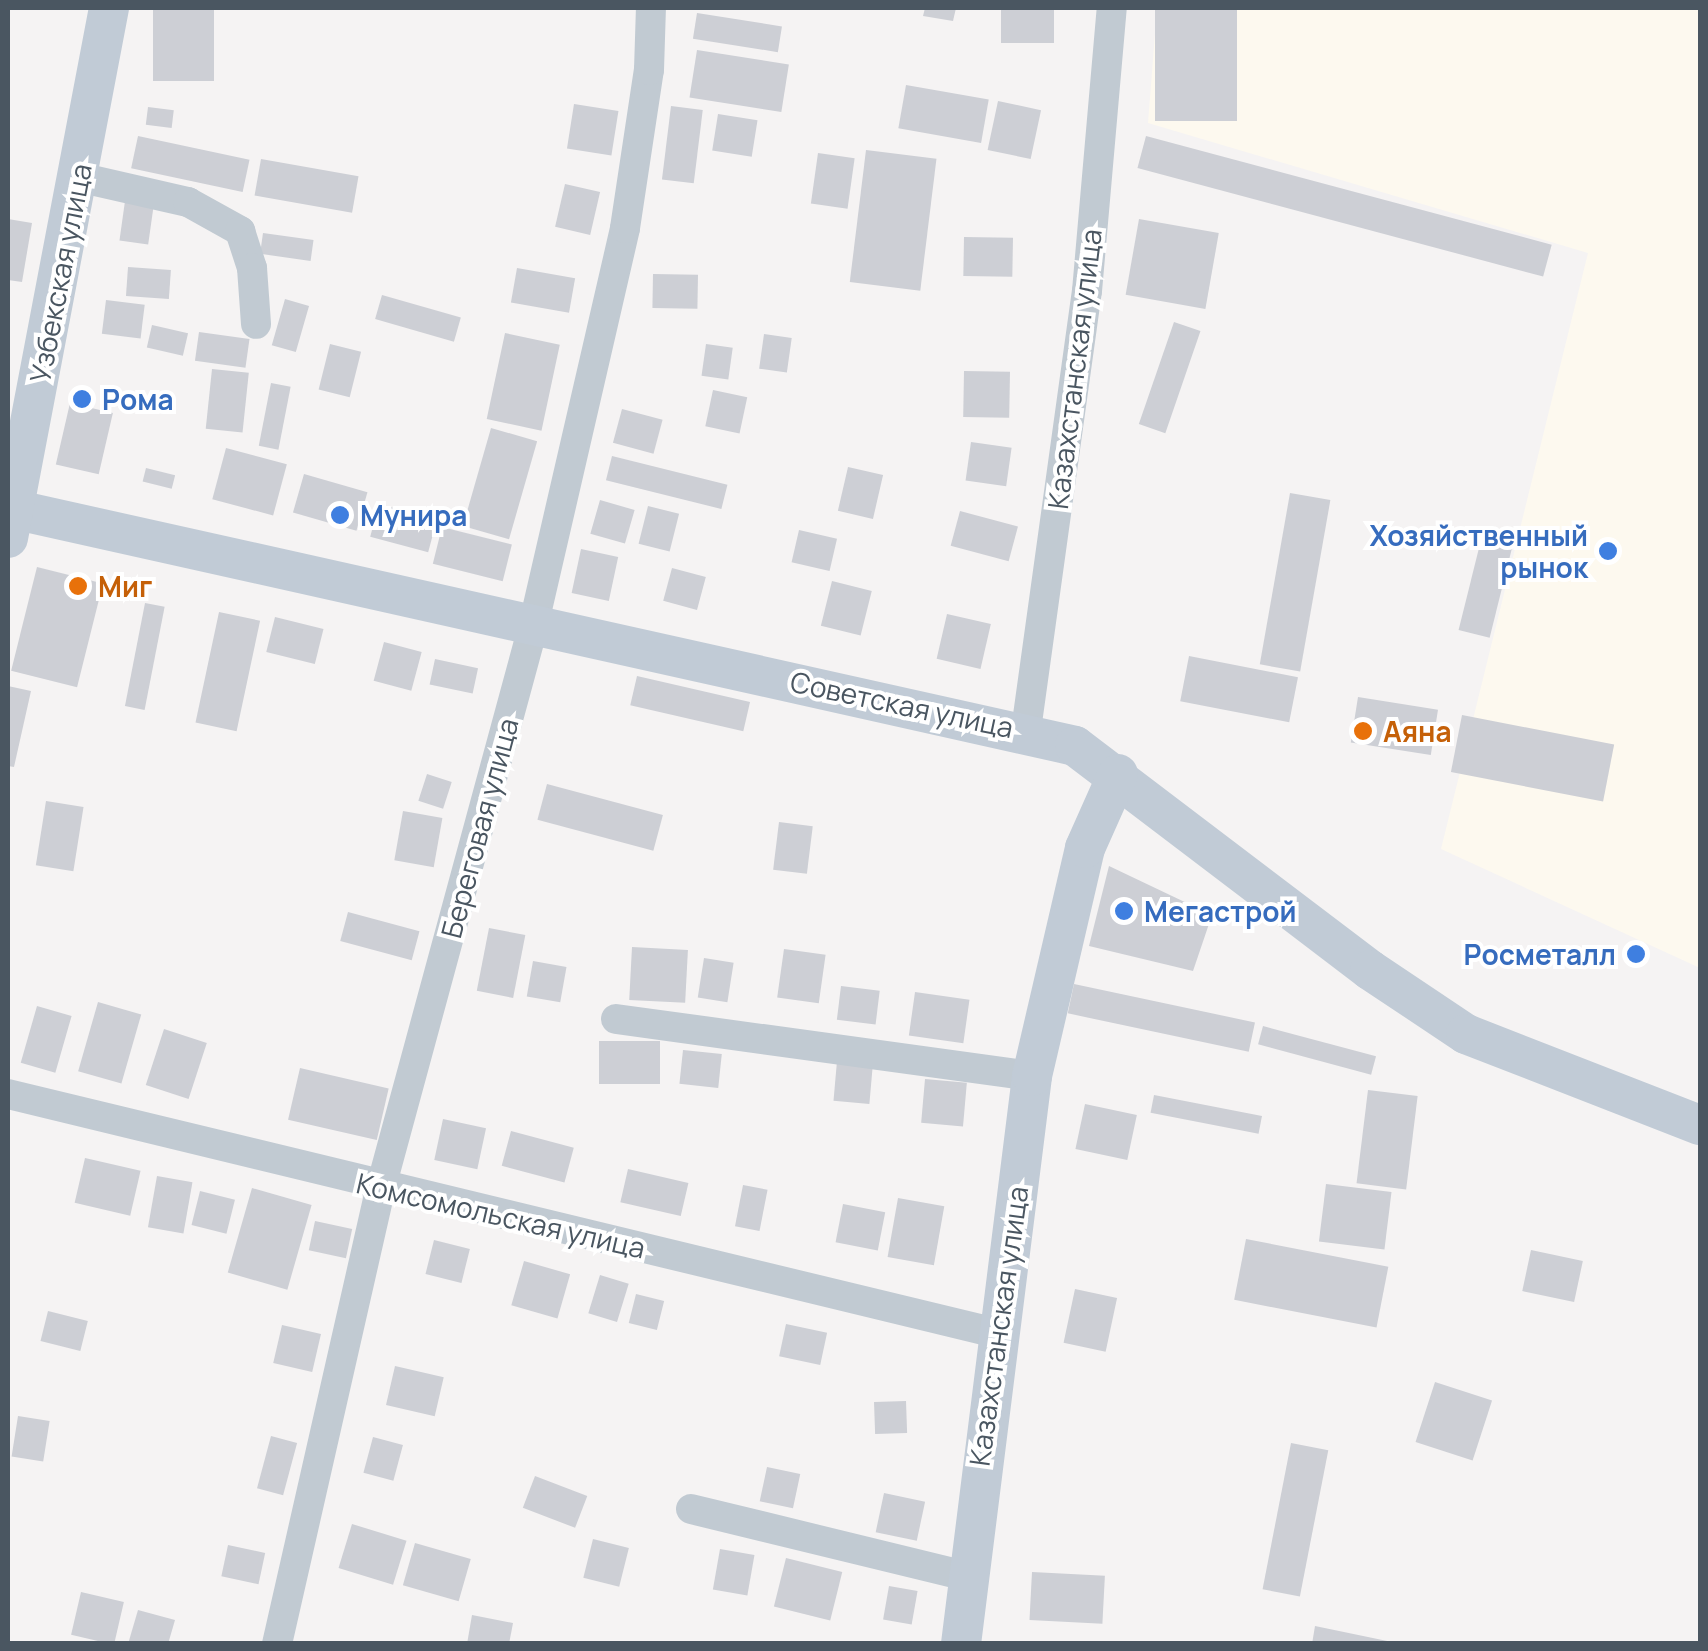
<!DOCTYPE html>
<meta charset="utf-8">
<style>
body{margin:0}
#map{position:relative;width:1708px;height:1651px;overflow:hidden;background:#f5f3f3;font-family:Manrope,sans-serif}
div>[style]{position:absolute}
.commercial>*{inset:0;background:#fdf9ef}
.building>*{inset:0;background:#cdcfd5;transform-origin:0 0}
.street>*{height:30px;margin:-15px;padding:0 15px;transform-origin:15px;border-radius:15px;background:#c1cad2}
.secondary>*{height:40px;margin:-20px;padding:0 20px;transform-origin:20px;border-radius:20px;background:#c1cbd6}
.dots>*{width:28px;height:28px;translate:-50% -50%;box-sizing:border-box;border:5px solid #fff;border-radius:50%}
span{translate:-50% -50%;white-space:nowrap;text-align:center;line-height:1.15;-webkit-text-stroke:8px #fff;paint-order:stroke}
.street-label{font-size:28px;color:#4a5661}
.shop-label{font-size:28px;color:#366cbe;font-weight:700}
.left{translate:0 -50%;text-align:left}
.right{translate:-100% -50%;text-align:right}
.food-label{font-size:28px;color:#c56008;font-weight:700}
.frame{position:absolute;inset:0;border:10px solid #4a5661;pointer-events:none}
</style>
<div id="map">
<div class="commercial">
<div style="clip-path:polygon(1157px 8px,1700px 8px,1700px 968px,1441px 849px,1588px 253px,1148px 123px)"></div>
</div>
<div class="building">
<div style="left:153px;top:8px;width:61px;height:73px"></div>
<div style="clip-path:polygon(925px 8px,956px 8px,953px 21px,923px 16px)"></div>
<div style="left:1001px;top:8px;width:53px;height:35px"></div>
<div style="left:1155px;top:8px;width:82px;height:113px"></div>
<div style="left:697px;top:13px;width:86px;height:26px;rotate:9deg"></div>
<div style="left:697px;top:50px;width:93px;height:48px;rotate:9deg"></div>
<div style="left:906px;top:85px;width:84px;height:44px;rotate:10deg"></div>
<div style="left:998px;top:101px;width:44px;height:50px;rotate:12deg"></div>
<div style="left:574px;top:104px;width:45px;height:45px;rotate:9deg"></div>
<div style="left:671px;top:106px;width:32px;height:74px;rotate:7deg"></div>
<div style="left:148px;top:107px;width:26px;height:18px;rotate:7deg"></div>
<div style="left:718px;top:114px;width:40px;height:37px;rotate:9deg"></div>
<div style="left:138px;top:136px;width:114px;height:33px;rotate:12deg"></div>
<div style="left:1146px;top:136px;width:420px;height:33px;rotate:15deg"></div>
<div style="left:866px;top:150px;width:71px;height:133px;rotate:7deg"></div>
<div style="left:818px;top:153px;width:37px;height:51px;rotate:8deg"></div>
<div style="left:261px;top:159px;width:99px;height:37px;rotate:10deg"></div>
<div style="left:565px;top:184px;width:36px;height:44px;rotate:13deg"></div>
<div style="left:126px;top:194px;width:29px;height:47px;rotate:8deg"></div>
<div style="clip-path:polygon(8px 219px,32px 223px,22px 282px,8px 280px)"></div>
<div style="left:1139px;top:219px;width:81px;height:77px;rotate:10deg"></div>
<div style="left:263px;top:233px;width:51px;height:21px;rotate:8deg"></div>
<div style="left:964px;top:237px;width:49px;height:39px;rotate:1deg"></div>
<div style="left:128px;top:267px;width:43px;height:29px;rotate:4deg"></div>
<div style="left:517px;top:268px;width:59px;height:35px;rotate:10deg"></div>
<div style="left:653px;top:274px;width:45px;height:34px;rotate:1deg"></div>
<div style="left:382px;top:295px;width:82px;height:25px;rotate:16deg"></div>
<div style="left:285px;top:299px;width:25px;height:48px;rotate:16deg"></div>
<div style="left:106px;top:300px;width:39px;height:34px;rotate:7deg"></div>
<div style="left:1174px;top:322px;width:28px;height:108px;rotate:19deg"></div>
<div style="left:152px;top:325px;width:37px;height:23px;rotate:13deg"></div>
<div style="left:199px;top:332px;width:51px;height:29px;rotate:8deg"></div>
<div style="left:505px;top:333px;width:56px;height:88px;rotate:12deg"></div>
<div style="left:764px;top:334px;width:28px;height:35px;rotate:8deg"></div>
<div style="left:330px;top:344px;width:32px;height:47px;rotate:14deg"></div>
<div style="left:706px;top:344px;width:27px;height:32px;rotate:8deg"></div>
<div style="left:212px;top:369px;width:37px;height:60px;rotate:6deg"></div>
<div style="left:964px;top:371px;width:46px;height:46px;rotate:1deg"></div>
<div style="left:271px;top:383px;width:20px;height:64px;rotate:11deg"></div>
<div style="left:713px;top:390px;width:35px;height:37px;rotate:12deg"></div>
<div style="left:70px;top:403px;width:44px;height:63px;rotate:13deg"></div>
<div style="left:622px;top:409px;width:42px;height:35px;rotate:15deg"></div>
<div style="left:491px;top:428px;width:48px;height:102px;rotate:16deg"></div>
<div style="left:971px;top:442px;width:41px;height:39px;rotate:8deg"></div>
<div style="left:226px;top:448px;width:63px;height:53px;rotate:15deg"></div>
<div style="left:612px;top:456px;width:119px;height:25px;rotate:14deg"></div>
<div style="left:848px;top:467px;width:36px;height:45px;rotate:13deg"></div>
<div style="left:146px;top:468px;width:30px;height:14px;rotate:14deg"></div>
<div style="left:304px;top:474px;width:66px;height:40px;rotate:16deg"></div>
<div style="left:1290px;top:493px;width:41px;height:174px;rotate:10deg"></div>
<div style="left:600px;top:500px;width:36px;height:35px;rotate:16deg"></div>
<div style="left:379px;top:504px;width:60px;height:34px;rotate:15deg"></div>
<div style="left:648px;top:506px;width:32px;height:39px;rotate:14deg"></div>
<div style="left:960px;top:511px;width:60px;height:36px;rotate:15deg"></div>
<div style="left:442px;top:527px;width:72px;height:38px;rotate:14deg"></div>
<div style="left:799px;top:530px;width:39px;height:33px;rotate:13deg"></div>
<div style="left:1483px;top:532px;width:32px;height:101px;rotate:14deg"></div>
<div style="left:581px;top:549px;width:38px;height:45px;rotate:12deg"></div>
<div style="left:37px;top:567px;width:68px;height:107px;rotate:14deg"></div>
<div style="left:672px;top:568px;width:35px;height:34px;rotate:15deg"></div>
<div style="left:832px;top:581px;width:41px;height:46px;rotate:14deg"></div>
<div style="left:145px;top:603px;width:20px;height:105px;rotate:11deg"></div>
<div style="left:219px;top:612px;width:42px;height:113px;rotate:12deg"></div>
<div style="left:947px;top:614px;width:45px;height:46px;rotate:13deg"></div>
<div style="left:275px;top:617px;width:50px;height:36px;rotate:14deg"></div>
<div style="left:384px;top:642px;width:39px;height:40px;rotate:15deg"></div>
<div style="left:1189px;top:656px;width:111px;height:46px;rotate:11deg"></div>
<div style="left:435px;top:659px;width:44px;height:26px;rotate:12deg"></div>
<div style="left:637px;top:676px;width:116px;height:30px;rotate:13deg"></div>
<div style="clip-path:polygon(8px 686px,31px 691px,14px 767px,8px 766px)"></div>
<div style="left:1358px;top:697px;width:81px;height:46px;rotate:9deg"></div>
<div style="left:1462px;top:715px;width:155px;height:58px;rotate:11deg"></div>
<div style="left:427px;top:774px;width:26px;height:28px;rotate:18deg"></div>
<div style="left:547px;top:784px;width:120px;height:37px;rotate:15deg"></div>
<div style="left:46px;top:801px;width:38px;height:65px;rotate:9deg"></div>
<div style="left:403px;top:811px;width:40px;height:50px;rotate:10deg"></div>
<div style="left:779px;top:822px;width:34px;height:48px;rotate:7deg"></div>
<div style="clip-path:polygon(1109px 866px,1212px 915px,1193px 971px,1089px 946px)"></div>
<div style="left:348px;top:912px;width:74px;height:30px;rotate:15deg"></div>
<div style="left:489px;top:928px;width:37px;height:64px;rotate:11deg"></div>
<div style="left:632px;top:947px;width:56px;height:53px;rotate:3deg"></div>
<div style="left:784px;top:949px;width:42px;height:49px;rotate:8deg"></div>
<div style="left:704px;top:958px;width:30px;height:40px;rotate:9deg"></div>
<div style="left:533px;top:961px;width:34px;height:36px;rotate:10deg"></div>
<div style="left:1074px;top:984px;width:185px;height:30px;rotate:12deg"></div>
<div style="left:841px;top:986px;width:39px;height:34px;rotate:7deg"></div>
<div style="left:915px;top:992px;width:55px;height:44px;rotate:8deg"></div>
<div style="left:98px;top:1002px;width:45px;height:72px;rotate:16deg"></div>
<div style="left:37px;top:1006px;width:36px;height:59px;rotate:16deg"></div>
<div style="left:1263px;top:1026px;width:117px;height:19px;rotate:15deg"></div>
<div style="left:164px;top:1029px;width:45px;height:59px;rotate:18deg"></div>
<div style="left:599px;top:1041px;width:61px;height:43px"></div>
<div style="left:683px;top:1050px;width:39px;height:34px;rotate:6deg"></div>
<div style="left:837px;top:1061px;width:36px;height:40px;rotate:5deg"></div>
<div style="left:300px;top:1068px;width:91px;height:53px;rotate:13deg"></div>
<div style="left:925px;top:1079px;width:42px;height:44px;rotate:5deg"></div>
<div style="left:1368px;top:1090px;width:50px;height:94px;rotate:7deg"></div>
<div style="left:1154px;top:1095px;width:110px;height:18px;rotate:11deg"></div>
<div style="left:1085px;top:1104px;width:53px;height:46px;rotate:12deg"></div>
<div style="left:443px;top:1119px;width:44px;height:42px;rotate:12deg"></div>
<div style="left:511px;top:1131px;width:65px;height:36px;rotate:15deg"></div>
<div style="left:85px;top:1158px;width:57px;height:46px;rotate:13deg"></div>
<div style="left:628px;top:1169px;width:62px;height:34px;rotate:13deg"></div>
<div style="left:157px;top:1176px;width:36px;height:52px;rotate:10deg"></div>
<div style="left:1326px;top:1184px;width:66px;height:58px;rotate:7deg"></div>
<div style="left:743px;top:1185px;width:25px;height:42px;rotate:11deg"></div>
<div style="left:252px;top:1188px;width:62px;height:88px;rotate:16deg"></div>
<div style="left:200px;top:1191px;width:36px;height:35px;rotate:14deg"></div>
<div style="left:898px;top:1198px;width:47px;height:60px;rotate:10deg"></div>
<div style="left:843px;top:1204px;width:43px;height:39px;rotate:11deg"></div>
<div style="left:315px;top:1221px;width:38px;height:30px;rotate:12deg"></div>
<div style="left:1246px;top:1239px;width:145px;height:62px;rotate:11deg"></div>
<div style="left:434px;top:1240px;width:37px;height:35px;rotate:14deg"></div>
<div style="left:1531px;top:1250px;width:53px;height:42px;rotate:12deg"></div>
<div style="left:524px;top:1261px;width:48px;height:46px;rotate:16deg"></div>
<div style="left:600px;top:1275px;width:30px;height:40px;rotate:17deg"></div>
<div style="left:1075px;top:1289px;width:43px;height:55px;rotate:12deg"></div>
<div style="left:636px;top:1294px;width:29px;height:30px;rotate:14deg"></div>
<div style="left:48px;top:1311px;width:41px;height:31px;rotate:14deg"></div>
<div style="left:786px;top:1324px;width:42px;height:33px;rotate:12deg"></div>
<div style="left:282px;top:1325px;width:40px;height:39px;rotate:13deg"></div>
<div style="left:395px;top:1366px;width:50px;height:40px;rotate:13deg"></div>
<div style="left:1435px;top:1382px;width:60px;height:63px;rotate:18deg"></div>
<div style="left:906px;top:1401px;width:32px;height:32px;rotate:88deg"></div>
<div style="left:18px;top:1416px;width:32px;height:41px;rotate:9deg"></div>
<div style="left:271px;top:1436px;width:27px;height:54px;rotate:15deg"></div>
<div style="left:373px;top:1437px;width:31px;height:37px;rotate:15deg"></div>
<div style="left:1291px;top:1443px;width:38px;height:149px;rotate:11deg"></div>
<div style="left:767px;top:1467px;width:34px;height:35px;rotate:12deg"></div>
<div style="left:535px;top:1476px;width:56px;height:34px;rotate:21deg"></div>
<div style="left:884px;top:1493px;width:42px;height:40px;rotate:12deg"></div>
<div style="left:352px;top:1524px;width:57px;height:46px;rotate:17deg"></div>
<div style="left:593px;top:1539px;width:37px;height:40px;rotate:14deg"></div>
<div style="left:415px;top:1543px;width:58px;height:44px;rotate:16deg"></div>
<div style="left:228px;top:1545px;width:38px;height:32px;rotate:12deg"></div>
<div style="left:720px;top:1549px;width:35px;height:41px;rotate:10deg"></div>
<div style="left:786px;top:1558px;width:58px;height:50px;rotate:14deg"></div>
<div style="left:1032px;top:1572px;width:73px;height:48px;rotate:3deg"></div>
<div style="left:889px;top:1586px;width:29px;height:34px;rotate:10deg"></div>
<div style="left:81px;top:1592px;width:44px;height:44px;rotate:13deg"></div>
<div style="clip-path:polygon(138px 1610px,175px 1620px,168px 1644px,128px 1644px)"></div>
<div style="clip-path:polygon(472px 1615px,513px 1623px,509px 1644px,467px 1644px)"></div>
<div style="clip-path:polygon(1315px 1626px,1392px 1642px,1392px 1644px,1312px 1644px)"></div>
</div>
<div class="street">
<div style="left:78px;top:177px;width:113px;rotate:12.8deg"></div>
<div style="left:188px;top:202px;width:60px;rotate:29.1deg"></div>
<div style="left:240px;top:231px;width:39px;rotate:72deg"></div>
<div style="left:252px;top:268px;width:56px;rotate:85.9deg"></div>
<div style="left:1026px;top:730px;width:443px;rotate:-82.1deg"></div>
<div style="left:1087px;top:291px;width:284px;rotate:-85deg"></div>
<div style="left:616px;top:1019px;width:420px;rotate:7.8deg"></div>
<div style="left:8px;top:1094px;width:1016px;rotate:13.6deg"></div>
<div style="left:691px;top:1509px;width:282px;rotate:13.7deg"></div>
<div style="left:277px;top:1644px;width:469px;rotate:-77.2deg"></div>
<div style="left:381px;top:1187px;width:580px;rotate:-74.81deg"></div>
<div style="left:533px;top:627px;width:409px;rotate:-77deg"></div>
<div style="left:625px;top:228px;width:160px;rotate:-81.4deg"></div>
<div style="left:649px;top:70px;width:62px;rotate:-88.2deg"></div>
</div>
<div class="secondary">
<div style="left:8px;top:508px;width:1093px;rotate:12.57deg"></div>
<div style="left:1075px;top:746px;width:370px;rotate:37.2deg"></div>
<div style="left:1370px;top:970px;width:115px;rotate:33.7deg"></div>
<div style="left:1466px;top:1034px;width:251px;rotate:21.3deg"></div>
<div style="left:8px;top:538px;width:540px;rotate:-79.21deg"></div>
<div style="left:961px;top:1644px;width:572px;rotate:-82.87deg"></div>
<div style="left:1032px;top:1076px;width:234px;rotate:-76.9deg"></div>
<div style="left:1085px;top:848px;width:81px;rotate:-66deg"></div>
</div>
<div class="dots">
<div style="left:82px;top:399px;background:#3f7fe0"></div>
<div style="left:340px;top:515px;background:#3f7fe0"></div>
<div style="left:1608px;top:551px;background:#3f7fe0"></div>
<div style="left:78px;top:586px;background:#e8710a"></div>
<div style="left:1363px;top:731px;background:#e8710a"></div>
<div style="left:1124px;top:911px;background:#3f7fe0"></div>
<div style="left:1636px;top:954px;background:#3f7fe0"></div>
</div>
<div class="street-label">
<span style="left:60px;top:273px;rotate:-79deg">Узбекская улица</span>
<span style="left:1074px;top:369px;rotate:-83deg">Казахстанская улица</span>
<span style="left:902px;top:704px;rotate:12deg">Советская улица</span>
<span style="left:479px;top:828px;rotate:-75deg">Береговая улица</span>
<span style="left:501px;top:1215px;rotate:13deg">Комсомольская улица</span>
<span style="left:998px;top:1326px;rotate:-82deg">Казахстанская улица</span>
</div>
<div class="shop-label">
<span class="left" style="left:102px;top:399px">Рома</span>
<span class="left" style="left:360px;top:515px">Мунира</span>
<span class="right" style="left:1588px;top:551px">Хозяйственный<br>рынок</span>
<span class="left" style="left:1144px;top:911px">Мегастрой</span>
<span class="right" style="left:1616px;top:954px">Росметалл</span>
</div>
<div class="food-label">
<span class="left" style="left:98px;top:586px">Миг</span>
<span class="left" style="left:1383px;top:731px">Аяна</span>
</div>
<div class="frame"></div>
</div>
